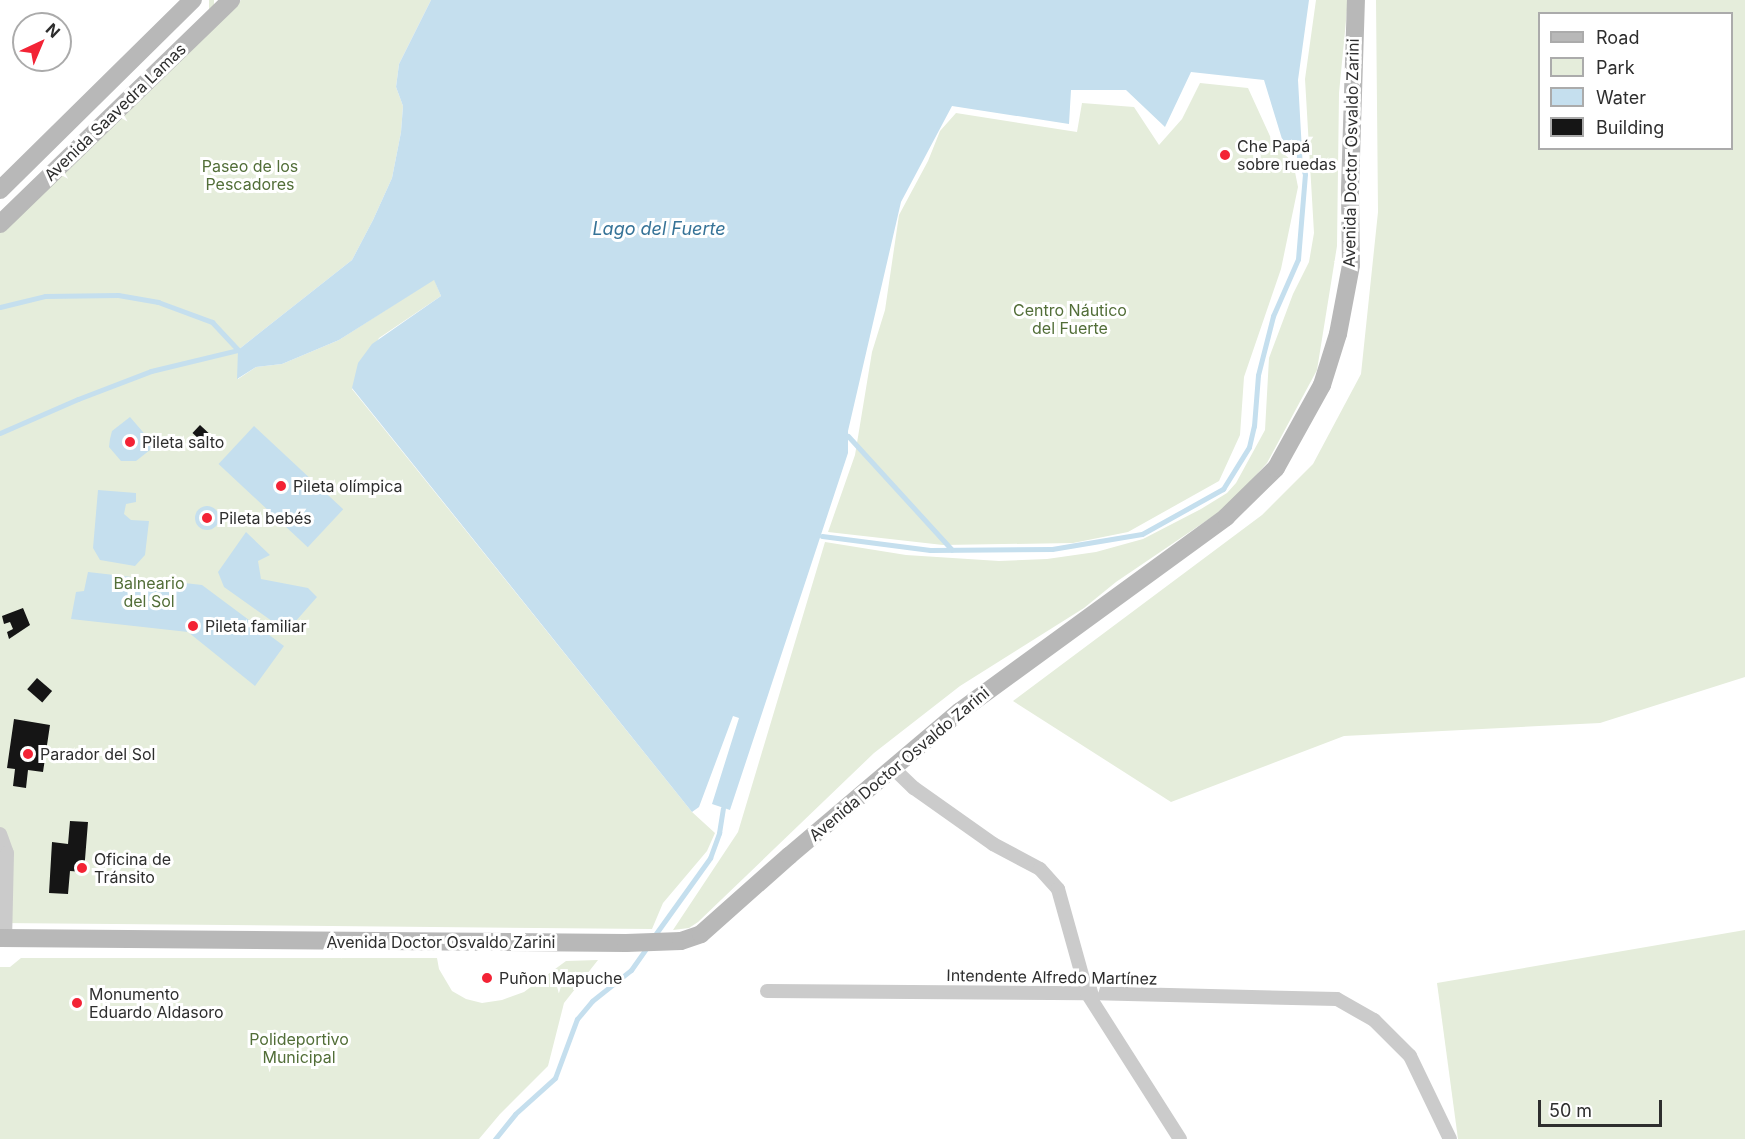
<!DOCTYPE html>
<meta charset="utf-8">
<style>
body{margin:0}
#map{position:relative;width:1745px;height:1139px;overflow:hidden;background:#fff;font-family:Inter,sans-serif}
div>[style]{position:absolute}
.green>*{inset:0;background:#e5eddb;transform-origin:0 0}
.water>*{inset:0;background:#c5dfee;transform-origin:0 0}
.round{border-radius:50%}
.stream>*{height:5px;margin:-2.5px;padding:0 2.5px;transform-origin:2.5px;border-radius:2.5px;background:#c5dfee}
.building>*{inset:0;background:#151515;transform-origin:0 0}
.street>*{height:14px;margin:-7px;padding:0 7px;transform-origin:7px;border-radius:7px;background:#cbcbcb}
.secondary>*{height:18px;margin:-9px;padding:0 9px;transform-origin:9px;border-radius:9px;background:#b8b8b8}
.dots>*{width:16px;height:16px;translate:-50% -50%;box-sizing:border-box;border:3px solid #fff;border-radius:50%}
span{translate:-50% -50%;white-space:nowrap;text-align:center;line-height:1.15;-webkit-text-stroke:6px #fff;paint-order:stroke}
.street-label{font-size:16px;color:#2e2e2e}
.poi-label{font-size:16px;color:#2e2e2e}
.left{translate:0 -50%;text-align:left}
.park-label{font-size:16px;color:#526e38}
.water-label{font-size:18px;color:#367397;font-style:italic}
.legend{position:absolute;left:1538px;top:12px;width:195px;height:138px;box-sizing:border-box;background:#fff;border:2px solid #ababab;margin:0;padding:8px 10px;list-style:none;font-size:18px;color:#2e2e2e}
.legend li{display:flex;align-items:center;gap:12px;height:30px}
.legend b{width:30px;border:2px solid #ababab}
.north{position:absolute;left:12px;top:12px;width:60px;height:60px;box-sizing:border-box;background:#fff;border:2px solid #ababab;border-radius:50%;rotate:44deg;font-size:16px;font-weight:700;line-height:24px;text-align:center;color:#2e2e2e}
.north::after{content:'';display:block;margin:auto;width:21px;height:27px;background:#f32335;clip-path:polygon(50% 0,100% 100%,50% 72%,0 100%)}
.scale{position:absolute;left:1538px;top:1100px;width:124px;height:27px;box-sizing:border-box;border:3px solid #2e2e2e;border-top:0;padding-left:8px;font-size:18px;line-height:21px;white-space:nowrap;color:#2e2e2e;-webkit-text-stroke:4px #fff;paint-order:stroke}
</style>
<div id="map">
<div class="green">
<div style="left:209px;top:0;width:5px;height:153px"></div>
<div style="clip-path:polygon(241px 0,431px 0,399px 64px,396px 87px,403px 106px,401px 132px,392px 178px,373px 220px,352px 260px,238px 350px,238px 379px,256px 367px,282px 364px,339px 340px,434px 279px,441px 296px,379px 338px,352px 389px,692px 812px,715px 833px,707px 851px,663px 903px,652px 929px,0 923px,0 231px)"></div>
<div style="clip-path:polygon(1316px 0,1348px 0,1339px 93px,1337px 246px,1317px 370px,1267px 463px,1228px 506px,1116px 582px,1084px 608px,960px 686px,874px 753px,698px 922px,689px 928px,673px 930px,738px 832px,825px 542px,906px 555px,999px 561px,1047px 559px,1096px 552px,1143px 539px,1201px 509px,1227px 493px,1236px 483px,1265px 430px,1269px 358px,1293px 294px,1309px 262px,1314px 233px,1305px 79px)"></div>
<div style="clip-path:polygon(evenodd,1376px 0,1745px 0,1745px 677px,1600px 723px,1344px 736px,1171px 802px,1013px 701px,1262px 515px,1313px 464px,1361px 374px,1378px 212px,1376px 0,1540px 14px,1732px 14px,1732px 148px,1540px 148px,1540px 14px)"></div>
<div style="clip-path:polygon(1200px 83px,1248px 88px,1274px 145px,1293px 162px,1298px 187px,1281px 269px,1244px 377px,1240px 435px,1219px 481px,1128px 532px,1073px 543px,943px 545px,828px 532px,855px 455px,872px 352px,885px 310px,899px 215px,928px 161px,940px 131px,956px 113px,1077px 132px,1082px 103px,1134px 107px,1159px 145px,1182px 119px)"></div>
<div style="clip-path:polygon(1745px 930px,1745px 1139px,1458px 1139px,1437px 983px)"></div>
<div style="clip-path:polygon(21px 958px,437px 958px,439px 969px,452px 991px,466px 999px,482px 1003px,502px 1000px,524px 992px,566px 961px,598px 960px,564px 1003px,548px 1066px,500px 1114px,479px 1139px,0 1139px,0 967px,10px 967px)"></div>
</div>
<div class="water">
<div style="clip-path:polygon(431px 0,1309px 0,1298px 80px,1303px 169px,1282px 139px,1264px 80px,1191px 72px,1165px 127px,1126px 90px,1071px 90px,1069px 124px,952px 106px,901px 202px,848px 431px,848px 453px,730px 810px,712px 804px,739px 718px,733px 716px,699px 807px,692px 812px,352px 388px,358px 363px,372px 344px,441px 296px,434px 280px,339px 340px,282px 364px,256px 367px,237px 379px,238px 350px,352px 260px,373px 220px,392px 178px,401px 132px,403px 106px,396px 87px,399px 64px)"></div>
<div style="clip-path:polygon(130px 417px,155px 446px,136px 461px,121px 461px,109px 447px,110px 439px,112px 431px)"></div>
<div style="left:254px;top:426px;width:122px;height:52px;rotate:43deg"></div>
<div style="clip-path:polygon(98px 490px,136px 493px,136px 502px,126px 504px,124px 514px,131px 520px,149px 521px,145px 555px,135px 566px,100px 560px,93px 548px)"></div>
<div class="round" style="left:195px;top:506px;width:24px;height:24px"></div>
<div style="clip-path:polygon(246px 532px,270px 555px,258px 561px,261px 579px,308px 588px,317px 597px,295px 622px,276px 624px,224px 587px,218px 572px)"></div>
<div style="clip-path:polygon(88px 572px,202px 585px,284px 646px,255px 686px,188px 632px,71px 619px,76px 592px,84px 591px)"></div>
</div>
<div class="stream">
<div style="left:0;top:307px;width:46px;rotate:-13.7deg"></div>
<div style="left:45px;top:296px;width:73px;rotate:-0.8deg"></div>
<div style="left:118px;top:295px;width:41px;rotate:9.9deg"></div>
<div style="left:158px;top:302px;width:58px;rotate:20.3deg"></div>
<div style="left:212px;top:322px;width:38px;rotate:47deg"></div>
<div style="left:0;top:433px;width:85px;rotate:-23.6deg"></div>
<div style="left:78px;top:399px;width:78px;rotate:-21deg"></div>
<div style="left:151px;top:371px;width:89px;rotate:-13.6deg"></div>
<div style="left:848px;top:436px;width:154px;rotate:47.6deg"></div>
<div style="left:822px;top:536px;width:109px;rotate:7.4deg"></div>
<div style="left:930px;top:550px;width:122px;rotate:-0.5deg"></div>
<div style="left:1052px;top:549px;width:91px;rotate:-9.5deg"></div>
<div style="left:1142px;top:534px;width:93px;rotate:-29.1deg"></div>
<div style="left:1223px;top:489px;width:49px;rotate:-58.2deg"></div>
<div style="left:1249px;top:447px;width:22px;rotate:-77deg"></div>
<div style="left:1254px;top:426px;width:51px;rotate:-85.5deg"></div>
<div style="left:1258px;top:375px;width:61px;rotate:-75.7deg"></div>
<div style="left:1273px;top:316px;width:62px;rotate:-66.3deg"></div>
<div style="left:1298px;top:259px;width:85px;rotate:-85.3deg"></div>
<div style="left:1305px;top:174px;width:5px;rotate:-112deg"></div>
<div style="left:652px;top:939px;width:100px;rotate:-54.4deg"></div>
<div style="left:710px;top:858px;width:27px;rotate:-70deg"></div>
<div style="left:719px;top:833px;width:25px;rotate:-81deg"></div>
<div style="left:495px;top:1139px;width:32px;rotate:-51deg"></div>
<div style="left:515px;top:1114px;width:54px;rotate:-42deg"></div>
<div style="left:555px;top:1078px;width:63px;rotate:-69.6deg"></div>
<div style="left:577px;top:1019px;width:23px;rotate:-50deg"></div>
<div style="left:592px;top:1001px;width:50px;rotate:-38.5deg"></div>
<div style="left:631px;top:970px;width:28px;rotate:-55deg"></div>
</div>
<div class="building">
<div style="left:200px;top:425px;width:18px;height:11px;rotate:43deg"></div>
<div style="clip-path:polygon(23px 608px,30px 625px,9px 639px,7px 632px,13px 629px,10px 622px,4px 624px,2px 616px)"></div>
<div style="left:37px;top:678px;width:20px;height:15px;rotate:41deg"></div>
<div style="clip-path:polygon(14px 719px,50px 725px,43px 772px,28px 770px,26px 788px,13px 786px,15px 769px,7px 768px)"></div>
<div style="clip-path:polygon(70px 821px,88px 822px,84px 872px,70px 871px,68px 894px,49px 893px,52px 842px,68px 844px)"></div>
</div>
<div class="street">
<div style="left:893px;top:768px;width:29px;rotate:44deg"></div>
<div style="left:914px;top:788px;width:97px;rotate:35.3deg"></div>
<div style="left:993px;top:844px;width:53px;rotate:28deg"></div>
<div style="left:1040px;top:869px;width:27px;rotate:48deg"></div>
<div style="left:1058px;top:889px;width:108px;rotate:74.4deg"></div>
<div style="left:1087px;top:993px;width:173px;rotate:57.5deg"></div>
<div style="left:0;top:834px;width:20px;rotate:70deg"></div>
<div style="left:7px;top:853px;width:86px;rotate:91.3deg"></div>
<div style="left:767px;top:991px;width:320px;rotate:0.4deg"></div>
<div style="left:1087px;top:993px;width:250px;rotate:1.4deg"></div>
<div style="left:1337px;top:999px;width:43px;rotate:29.6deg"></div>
<div style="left:1374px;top:1020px;width:51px;rotate:45deg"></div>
<div style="left:1410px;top:1056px;width:92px;rotate:64.3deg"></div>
</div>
<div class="secondary">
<div style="left:0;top:190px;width:271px;rotate:-44.6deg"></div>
<div style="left:0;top:224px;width:322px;rotate:-44.1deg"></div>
<div style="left:0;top:938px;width:626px;rotate:0.46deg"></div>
<div style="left:626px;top:943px;width:55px;rotate:-2.1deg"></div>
<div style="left:681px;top:941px;width:21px;rotate:-19deg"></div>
<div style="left:701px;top:934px;width:118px;rotate:-41.6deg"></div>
<div style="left:789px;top:856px;width:223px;rotate:-40.3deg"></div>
<div style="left:959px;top:712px;width:331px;rotate:-36.1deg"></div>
<div style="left:1226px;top:517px;width:70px;rotate:-44.4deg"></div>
<div style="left:1276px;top:468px;width:95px;rotate:-61deg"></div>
<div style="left:1322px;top:385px;width:53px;rotate:-72.6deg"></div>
<div style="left:1338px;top:334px;width:70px;rotate:-79.3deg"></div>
<div style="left:1351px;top:265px;width:76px;rotate:-90.8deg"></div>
<div style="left:1350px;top:189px;width:189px;rotate:-88.2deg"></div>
</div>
<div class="dots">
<div style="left:1225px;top:155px;background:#f32335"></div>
<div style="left:130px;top:442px;background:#f32335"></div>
<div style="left:281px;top:486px;background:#f32335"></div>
<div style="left:207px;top:518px;background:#f32335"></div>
<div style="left:193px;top:626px;background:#f32335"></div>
<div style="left:28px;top:754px;background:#f32335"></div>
<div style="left:82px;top:868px;background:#f32335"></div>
<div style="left:487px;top:978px;background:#f32335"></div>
<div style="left:77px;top:1003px;background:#f32335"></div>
</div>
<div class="street-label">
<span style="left:115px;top:112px;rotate:-44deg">Avenida Saavedra Lamas</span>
<span style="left:1351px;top:153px;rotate:-89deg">Avenida Doctor Osvaldo Zarini</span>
<span style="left:899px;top:764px;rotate:-40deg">Avenida Doctor Osvaldo Zarini</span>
<span style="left:441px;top:942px">Avenida Doctor Osvaldo Zarini</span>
<span style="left:1052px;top:977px;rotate:1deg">Intendente Alfredo Martínez</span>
</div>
<div class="poi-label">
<span class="left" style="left:1237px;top:155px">Che Papá<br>sobre ruedas</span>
<span class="left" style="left:142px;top:442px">Pileta salto</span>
<span class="left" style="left:293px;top:486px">Pileta olímpica</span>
<span class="left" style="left:219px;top:518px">Pileta bebés</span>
<span class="left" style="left:205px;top:626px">Pileta familiar</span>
<span class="left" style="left:40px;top:754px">Parador del Sol</span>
<span class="left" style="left:94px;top:868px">Oficina de<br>Tránsito</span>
<span class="left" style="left:499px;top:978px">Puñon Mapuche</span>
<span class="left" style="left:89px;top:1003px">Monumento<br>Eduardo Aldasoro</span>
</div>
<div class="park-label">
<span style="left:250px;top:175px">Paseo de los<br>Pescadores</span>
<span style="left:1070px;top:319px">Centro Náutico<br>del Fuerte</span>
<span style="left:149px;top:592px">Balneario<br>del Sol</span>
<span style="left:299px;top:1048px">Polideportivo<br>Municipal</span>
</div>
<div class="water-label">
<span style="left:659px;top:229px">Lago del Fuerte</span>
</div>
<ul class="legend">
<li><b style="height:8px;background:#b8b8b8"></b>Road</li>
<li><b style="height:16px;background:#e5eddb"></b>Park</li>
<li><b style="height:16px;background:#c5dfee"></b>Water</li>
<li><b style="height:16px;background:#151515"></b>Building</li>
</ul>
<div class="north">N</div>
<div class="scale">50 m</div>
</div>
